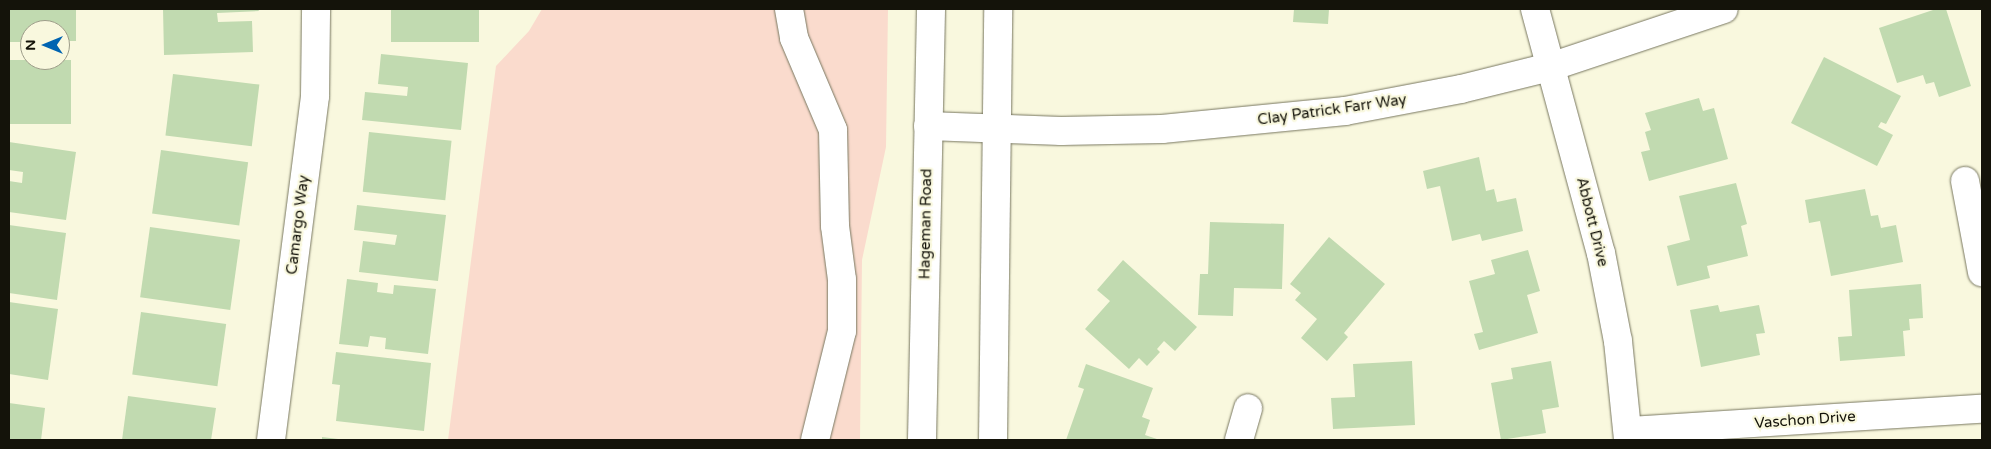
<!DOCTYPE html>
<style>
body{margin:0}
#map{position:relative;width:1991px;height:449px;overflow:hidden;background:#f9f8de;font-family:"Varela Round",sans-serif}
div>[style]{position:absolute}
.green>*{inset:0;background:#fadbcd}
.building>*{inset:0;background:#c1dab0;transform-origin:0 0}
.roads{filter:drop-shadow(0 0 1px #787760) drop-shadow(0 0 1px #787760)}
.street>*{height:28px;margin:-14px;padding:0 14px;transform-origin:14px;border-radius:14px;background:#fff}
.secondary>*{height:28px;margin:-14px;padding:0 14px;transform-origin:14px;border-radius:14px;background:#fff}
span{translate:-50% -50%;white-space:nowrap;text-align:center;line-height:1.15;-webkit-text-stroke:4.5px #f9f8de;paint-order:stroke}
.street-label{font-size:15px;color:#14130a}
.frame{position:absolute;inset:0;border:10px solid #14130a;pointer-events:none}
.north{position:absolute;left:20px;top:20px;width:50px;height:50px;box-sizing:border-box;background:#f9f8de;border:1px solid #9d9c89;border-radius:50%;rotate:270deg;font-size:14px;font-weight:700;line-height:20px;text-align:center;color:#14130a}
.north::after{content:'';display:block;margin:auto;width:18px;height:22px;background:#0064b1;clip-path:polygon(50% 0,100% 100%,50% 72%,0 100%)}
</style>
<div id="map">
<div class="green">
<div style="clip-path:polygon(542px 9px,888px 9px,886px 147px,862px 260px,860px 440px,448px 440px,496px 66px,529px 31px)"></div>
</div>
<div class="building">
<div style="clip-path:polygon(9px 9px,76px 9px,76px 41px,60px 41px,60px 30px,30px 30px,30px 42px,9px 42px)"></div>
<div style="clip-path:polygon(163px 9px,258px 9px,259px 11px,217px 13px,218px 22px,252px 21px,253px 52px,164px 55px)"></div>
<div style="left:391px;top:9px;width:88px;height:33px"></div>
<div style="clip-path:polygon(1294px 9px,1329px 9px,1328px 24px,1293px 22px)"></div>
<div style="clip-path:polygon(1936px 9px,1946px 9px,1971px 86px,1939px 97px,1934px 82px,1926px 84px,1923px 75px,1897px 83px,1879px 28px)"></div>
<div style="clip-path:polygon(381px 54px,468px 63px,461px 130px,362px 120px,365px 92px,407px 96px,408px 87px,378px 84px)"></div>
<div style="clip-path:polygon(1824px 57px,1901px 96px,1886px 124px,1881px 122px,1878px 127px,1893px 135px,1877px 166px,1791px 123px)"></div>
<div style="left:9px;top:60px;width:62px;height:64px"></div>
<div style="left:173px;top:74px;width:87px;height:62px;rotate:7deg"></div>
<div style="clip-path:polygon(1699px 98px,1703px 111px,1714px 108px,1728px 159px,1649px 181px,1641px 152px,1650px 150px,1645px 132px,1651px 130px,1645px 113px)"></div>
<div style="left:369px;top:132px;width:83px;height:60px;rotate:6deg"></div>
<div style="clip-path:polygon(9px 142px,76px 152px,66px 220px,9px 212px,9px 181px,22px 183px,23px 172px,9px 170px)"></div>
<div style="left:161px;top:150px;width:88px;height:64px;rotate:8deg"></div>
<div style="clip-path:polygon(1479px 157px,1486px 191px,1494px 189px,1497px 202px,1516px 198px,1523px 231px,1482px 241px,1480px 234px,1452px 241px,1440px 186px,1427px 189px,1423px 171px)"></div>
<div style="clip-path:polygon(1736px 183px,1747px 224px,1741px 226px,1748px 256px,1707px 266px,1710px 278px,1677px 286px,1667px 246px,1690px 240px,1679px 196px)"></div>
<div style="clip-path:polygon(1865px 189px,1871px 216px,1878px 215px,1881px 228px,1896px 225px,1903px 262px,1831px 276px,1820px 221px,1809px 223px,1805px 200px)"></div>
<div style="clip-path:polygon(357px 205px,446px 215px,438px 281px,359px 272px,363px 241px,395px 245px,397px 235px,354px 230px)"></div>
<div style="clip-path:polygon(1210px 222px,1284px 224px,1282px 289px,1234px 288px,1233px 316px,1198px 315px,1200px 274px,1208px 274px)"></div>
<div style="clip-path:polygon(9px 225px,66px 233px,57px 300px,9px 293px)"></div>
<div style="left:150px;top:227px;width:91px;height:71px;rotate:8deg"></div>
<div style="clip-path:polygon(1329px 237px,1385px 284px,1344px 333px,1348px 337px,1327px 361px,1301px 338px,1317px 319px,1295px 300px,1301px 293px,1290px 284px)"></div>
<div style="clip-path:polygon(1528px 250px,1540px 291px,1527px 295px,1538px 333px,1479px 350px,1474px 334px,1483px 332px,1469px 281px,1495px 274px,1491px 260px)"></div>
<div style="clip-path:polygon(1123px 260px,1197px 327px,1175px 351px,1164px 341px,1157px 349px,1160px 352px,1147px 366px,1139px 358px,1129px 369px,1085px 329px,1110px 301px,1097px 290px)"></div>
<div style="clip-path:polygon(347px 279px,378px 283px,377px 292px,393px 294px,394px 285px,436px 289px,428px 354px,385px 349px,386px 338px,370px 336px,368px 347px,339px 344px)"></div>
<div style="clip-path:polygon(1921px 284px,1923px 318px,1909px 319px,1910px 330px,1903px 331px,1905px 356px,1840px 361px,1838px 337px,1852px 336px,1849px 290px)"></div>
<div style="clip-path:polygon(9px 302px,58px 309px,48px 380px,9px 374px)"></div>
<div style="clip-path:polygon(1718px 305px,1720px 312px,1759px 305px,1765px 333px,1756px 334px,1760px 355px,1701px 367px,1690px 310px)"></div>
<div style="left:141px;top:312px;width:86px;height:63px;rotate:8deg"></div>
<div style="clip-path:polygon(336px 352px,431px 363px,424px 431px,336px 421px,340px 385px,332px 384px)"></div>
<div style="clip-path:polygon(1412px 361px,1415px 425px,1333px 429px,1331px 398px,1355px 397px,1353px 364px)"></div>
<div style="clip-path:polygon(1551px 361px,1559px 407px,1542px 410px,1546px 433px,1501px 440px,1491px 383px,1513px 379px,1511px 368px)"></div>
<div style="clip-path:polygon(1086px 364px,1153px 388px,1142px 417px,1150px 420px,1145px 435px,1160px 440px,1066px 440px,1084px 389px,1078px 387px)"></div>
<div style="clip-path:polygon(128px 396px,216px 408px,211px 440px,122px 440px)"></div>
<div style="clip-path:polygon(9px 403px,45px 408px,41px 440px,9px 440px)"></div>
<div style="clip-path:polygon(322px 437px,338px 439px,338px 440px,322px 440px)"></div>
</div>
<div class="roads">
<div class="street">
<div style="left:789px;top:9px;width:29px;rotate:80deg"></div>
<div style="left:794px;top:38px;width:100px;rotate:67deg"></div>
<div style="left:833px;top:130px;width:96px;rotate:88.8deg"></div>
<div style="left:835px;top:226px;width:54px;rotate:82.6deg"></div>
<div style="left:842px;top:280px;width:51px;rotate:90deg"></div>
<div style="left:842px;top:331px;width:112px;rotate:103.9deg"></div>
<div style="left:1535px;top:9px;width:253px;rotate:74.9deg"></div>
<div style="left:1601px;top:253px;width:90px;rotate:79.1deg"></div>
<div style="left:1618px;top:341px;width:100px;rotate:84.2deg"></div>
<div style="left:1965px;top:181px;width:93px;rotate:79.4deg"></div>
<div style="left:1628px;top:431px;width:355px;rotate:-3.6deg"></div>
<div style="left:271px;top:440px;width:347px;rotate:-82.7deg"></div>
<div style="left:315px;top:96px;width:87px;rotate:-89.3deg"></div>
<div style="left:1239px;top:440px;width:33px;rotate:-74deg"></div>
</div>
<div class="secondary">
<div style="left:928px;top:126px;width:133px;rotate:2.2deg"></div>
<div style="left:1061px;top:131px;width:101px;rotate:-1.1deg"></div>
<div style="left:1162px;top:129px;width:184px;rotate:-5.6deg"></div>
<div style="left:1345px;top:111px;width:118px;rotate:-10.7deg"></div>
<div style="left:1461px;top:89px;width:92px;rotate:-13.9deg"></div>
<div style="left:1550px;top:67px;width:183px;rotate:-18.4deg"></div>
<div style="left:922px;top:440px;width:431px;rotate:-88.8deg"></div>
<div style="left:993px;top:440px;width:431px;rotate:-89.3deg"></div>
</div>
</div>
<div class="street-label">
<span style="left:1332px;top:110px;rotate:-8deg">Clay Patrick Farr Way</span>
<span style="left:1592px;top:222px;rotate:76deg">Abbott Drive</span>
<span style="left:926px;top:224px;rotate:-89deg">Hageman Road</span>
<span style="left:298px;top:225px;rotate:-83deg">Camargo Way</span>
<span style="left:1805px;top:420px;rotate:-4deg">Vaschon Drive</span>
</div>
<div class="frame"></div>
<div class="north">N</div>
</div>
